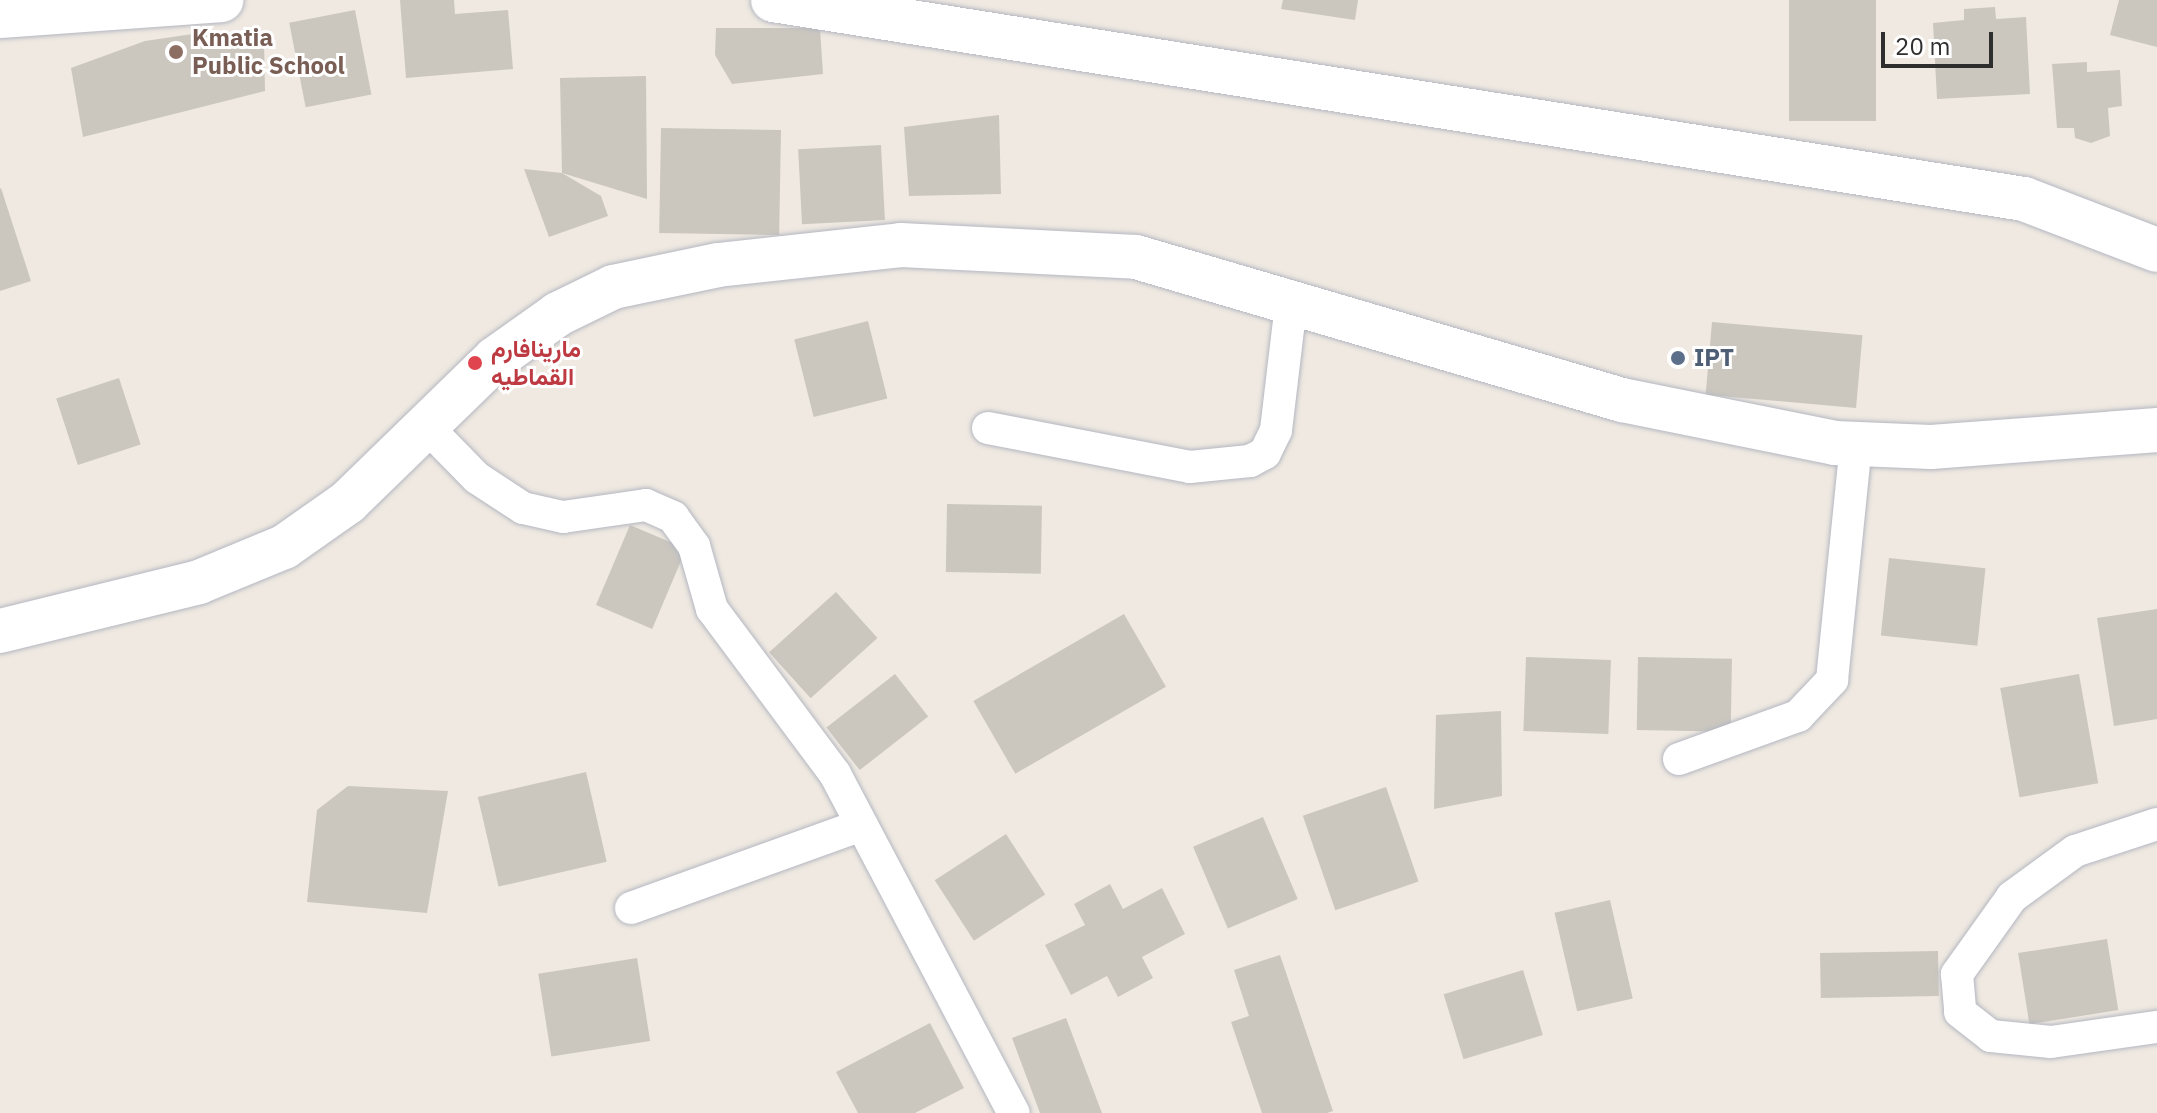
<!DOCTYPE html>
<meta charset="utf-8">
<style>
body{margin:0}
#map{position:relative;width:2157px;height:1113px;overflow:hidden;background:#efe9e1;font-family:"IBM Plex Sans",Vazirmatn,sans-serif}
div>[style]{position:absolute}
.building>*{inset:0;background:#cbc7bf;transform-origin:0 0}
.roads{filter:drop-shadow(0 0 2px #b4b7c1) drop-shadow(0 0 2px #b4b7c1)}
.minor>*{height:32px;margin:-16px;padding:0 16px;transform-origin:16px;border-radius:16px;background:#fff}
.secondary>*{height:44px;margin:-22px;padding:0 22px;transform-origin:22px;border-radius:22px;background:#fff}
.dots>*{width:22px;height:22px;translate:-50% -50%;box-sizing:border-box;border:4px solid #fff;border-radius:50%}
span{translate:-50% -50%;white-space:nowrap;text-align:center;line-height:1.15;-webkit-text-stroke:6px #fff;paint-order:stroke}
.education-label{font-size:24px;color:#785e54;font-weight:700}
.left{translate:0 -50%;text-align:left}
.health-label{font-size:24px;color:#be3a42;font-weight:700}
.service-label{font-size:24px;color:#4e5e75;font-weight:700}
.scale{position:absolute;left:1881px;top:32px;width:112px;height:36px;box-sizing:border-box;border:4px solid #2e2e2e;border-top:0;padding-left:10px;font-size:24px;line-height:28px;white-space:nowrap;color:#2e2e2e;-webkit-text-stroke:6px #fff;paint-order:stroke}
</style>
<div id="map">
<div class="building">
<div style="clip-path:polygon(400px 0,454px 0,455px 14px,508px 10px,513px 69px,406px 78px)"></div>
<div style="clip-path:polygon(1283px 0,1358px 0,1355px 20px,1281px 9px)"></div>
<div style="left:1789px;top:0;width:87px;height:121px"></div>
<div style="clip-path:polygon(2119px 0,2157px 0,2157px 47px,2110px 35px)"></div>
<div style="clip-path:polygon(1995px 7px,1996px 19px,2026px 17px,2030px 94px,1937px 99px,1933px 23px,1964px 20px,1964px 9px)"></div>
<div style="left:355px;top:10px;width:86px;height:67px;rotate:79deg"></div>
<div style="clip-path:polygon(716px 28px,820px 28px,823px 74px,732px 84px,715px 55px)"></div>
<div style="clip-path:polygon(213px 31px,217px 46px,264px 40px,265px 91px,83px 137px,71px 68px,145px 41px)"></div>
<div style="clip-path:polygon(2087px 62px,2087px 72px,2120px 70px,2122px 106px,2108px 108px,2110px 136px,2091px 143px,2075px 138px,2074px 128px,2057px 128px,2052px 64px)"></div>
<div style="clip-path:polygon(646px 76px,647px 199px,562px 173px,560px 78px)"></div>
<div style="clip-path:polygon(999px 115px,1001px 194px,909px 196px,904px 127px)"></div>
<div style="left:781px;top:130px;width:105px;height:120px;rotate:91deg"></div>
<div style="left:881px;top:145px;width:75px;height:83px;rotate:87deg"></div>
<div style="clip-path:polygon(524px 169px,562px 173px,601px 196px,608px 216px,549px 237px)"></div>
<div style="clip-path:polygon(1px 188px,31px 281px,0 291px,0 189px)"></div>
<div style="left:868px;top:321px;width:80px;height:76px;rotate:76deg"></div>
<div style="left:1712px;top:322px;width:151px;height:73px;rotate:5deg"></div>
<div style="left:119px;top:378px;width:70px;height:66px;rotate:72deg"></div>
<div style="left:947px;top:504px;width:95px;height:68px;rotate:1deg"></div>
<div style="left:630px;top:525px;width:61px;height:87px;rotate:23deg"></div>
<div style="left:1889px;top:558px;width:97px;height:78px;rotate:6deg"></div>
<div style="left:836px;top:592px;width:62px;height:90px;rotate:48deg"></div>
<div style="clip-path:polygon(2157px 609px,2157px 719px,2114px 726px,2097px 618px)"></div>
<div style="left:1124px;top:614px;width:84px;height:174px;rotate:60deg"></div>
<div style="left:1526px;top:657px;width:85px;height:74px;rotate:2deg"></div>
<div style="left:1638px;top:657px;width:94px;height:73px;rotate:1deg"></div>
<div style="left:895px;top:674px;width:54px;height:87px;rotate:52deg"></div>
<div style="left:2079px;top:674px;width:111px;height:80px;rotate:80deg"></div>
<div style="clip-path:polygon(1501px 711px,1502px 796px,1434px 809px,1436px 715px)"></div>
<div style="left:586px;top:772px;width:92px;height:111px;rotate:77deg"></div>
<div style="clip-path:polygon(348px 786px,448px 791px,427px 913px,307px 902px,317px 810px)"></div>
<div style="left:1386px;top:787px;width:100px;height:88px;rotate:71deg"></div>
<div style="left:1263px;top:817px;width:89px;height:76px;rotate:67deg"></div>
<div style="left:1006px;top:834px;width:72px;height:85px;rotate:57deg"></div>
<div style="clip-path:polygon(1110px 884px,1123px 909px,1162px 888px,1185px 934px,1142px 957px,1153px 978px,1118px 997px,1107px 976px,1071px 995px,1045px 945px,1085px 925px,1074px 904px)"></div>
<div style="left:1610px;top:900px;width:101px;height:57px;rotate:77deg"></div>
<div style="left:2107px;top:939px;width:72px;height:90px;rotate:81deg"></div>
<div style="left:1938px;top:951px;width:45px;height:118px;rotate:89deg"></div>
<div style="clip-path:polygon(1280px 955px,1333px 1111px,1327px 1113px,1262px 1113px,1231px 1022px,1249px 1016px,1234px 970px)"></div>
<div style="left:637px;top:958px;width:84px;height:100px;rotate:81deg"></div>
<div style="left:1523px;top:970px;width:68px;height:83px;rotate:73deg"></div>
<div style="clip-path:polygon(1066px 1018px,1102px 1113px,1040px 1113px,1012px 1038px)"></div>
<div style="clip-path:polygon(930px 1023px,964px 1088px,915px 1113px,858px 1113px,836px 1072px)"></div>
</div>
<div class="roads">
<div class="minor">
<div style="left:428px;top:428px;width:70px;rotate:45.6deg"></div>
<div style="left:477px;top:478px;width:55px;rotate:33.1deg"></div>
<div style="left:523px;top:508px;width:41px;rotate:12.7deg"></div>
<div style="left:563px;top:517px;width:84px;rotate:-8.2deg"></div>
<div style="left:646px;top:505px;width:30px;rotate:24deg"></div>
<div style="left:673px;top:517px;width:36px;rotate:54deg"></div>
<div style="left:694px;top:546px;width:66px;rotate:74.1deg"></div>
<div style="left:712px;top:609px;width:206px;rotate:53.3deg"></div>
<div style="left:835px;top:774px;width:383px;rotate:62.2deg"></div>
<div style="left:988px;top:428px;width:206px;rotate:10.9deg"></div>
<div style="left:1190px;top:467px;width:60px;rotate:-5.7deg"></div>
<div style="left:1250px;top:461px;width:17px;rotate:-28deg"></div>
<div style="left:1265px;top:453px;width:25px;rotate:-64deg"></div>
<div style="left:1276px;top:430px;width:127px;rotate:-83.2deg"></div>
<div style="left:1679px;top:759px;width:127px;rotate:-19.9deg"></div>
<div style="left:1798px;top:716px;width:50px;rotate:-46.6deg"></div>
<div style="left:1832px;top:680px;width:237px;rotate:-84.2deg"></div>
<div style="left:2157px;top:824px;width:86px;rotate:161.8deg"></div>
<div style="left:2075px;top:851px;width:78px;rotate:143.9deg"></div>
<div style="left:2012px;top:897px;width:95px;rotate:125.5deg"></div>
<div style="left:1957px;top:974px;width:38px;rotate:85deg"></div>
<div style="left:1960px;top:1012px;width:39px;rotate:38deg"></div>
<div style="left:1991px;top:1036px;width:60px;rotate:5.7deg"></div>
<div style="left:2051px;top:1042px;width:107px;rotate:-8.1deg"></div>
<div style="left:631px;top:908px;width:245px;rotate:-19.8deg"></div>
</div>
<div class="secondary">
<div style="left:773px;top:0;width:1267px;rotate:9.04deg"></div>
<div style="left:2024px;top:199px;width:142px;rotate:21deg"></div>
<div style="left:0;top:16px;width:222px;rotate:-4.1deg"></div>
<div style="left:0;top:631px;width:205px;rotate:-13.8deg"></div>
<div style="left:199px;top:582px;width:92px;rotate:-22.4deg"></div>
<div style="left:284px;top:547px;width:78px;rotate:-35.1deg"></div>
<div style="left:348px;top:502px;width:205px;rotate:-44.2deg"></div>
<div style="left:495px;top:359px;width:77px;rotate:-35.5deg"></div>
<div style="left:558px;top:314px;width:61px;rotate:-26.1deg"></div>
<div style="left:613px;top:287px;width:107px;rotate:-11.8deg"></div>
<div style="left:718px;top:265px;width:184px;rotate:-6.2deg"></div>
<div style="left:901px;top:245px;width:235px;rotate:2.9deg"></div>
<div style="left:1136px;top:257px;width:507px;rotate:16.4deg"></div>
<div style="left:1622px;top:400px;width:217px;rotate:11.4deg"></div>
<div style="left:1835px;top:443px;width:96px;rotate:2.4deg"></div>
<div style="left:1931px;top:447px;width:227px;rotate:-4.3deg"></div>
</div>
</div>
<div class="dots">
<div style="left:176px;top:52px;background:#8d6e63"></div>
<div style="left:1678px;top:358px;background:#5c6f8a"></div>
<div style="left:475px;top:363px;background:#e0444e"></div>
</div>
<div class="education-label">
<span class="left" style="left:192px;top:52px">Kmatia<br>Public School</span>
</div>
<div class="health-label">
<span class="left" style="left:491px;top:363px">مارينافارم<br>القماطيه</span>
</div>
<div class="service-label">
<span class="left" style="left:1694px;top:358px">IPT</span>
</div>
<div class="scale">20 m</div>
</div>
